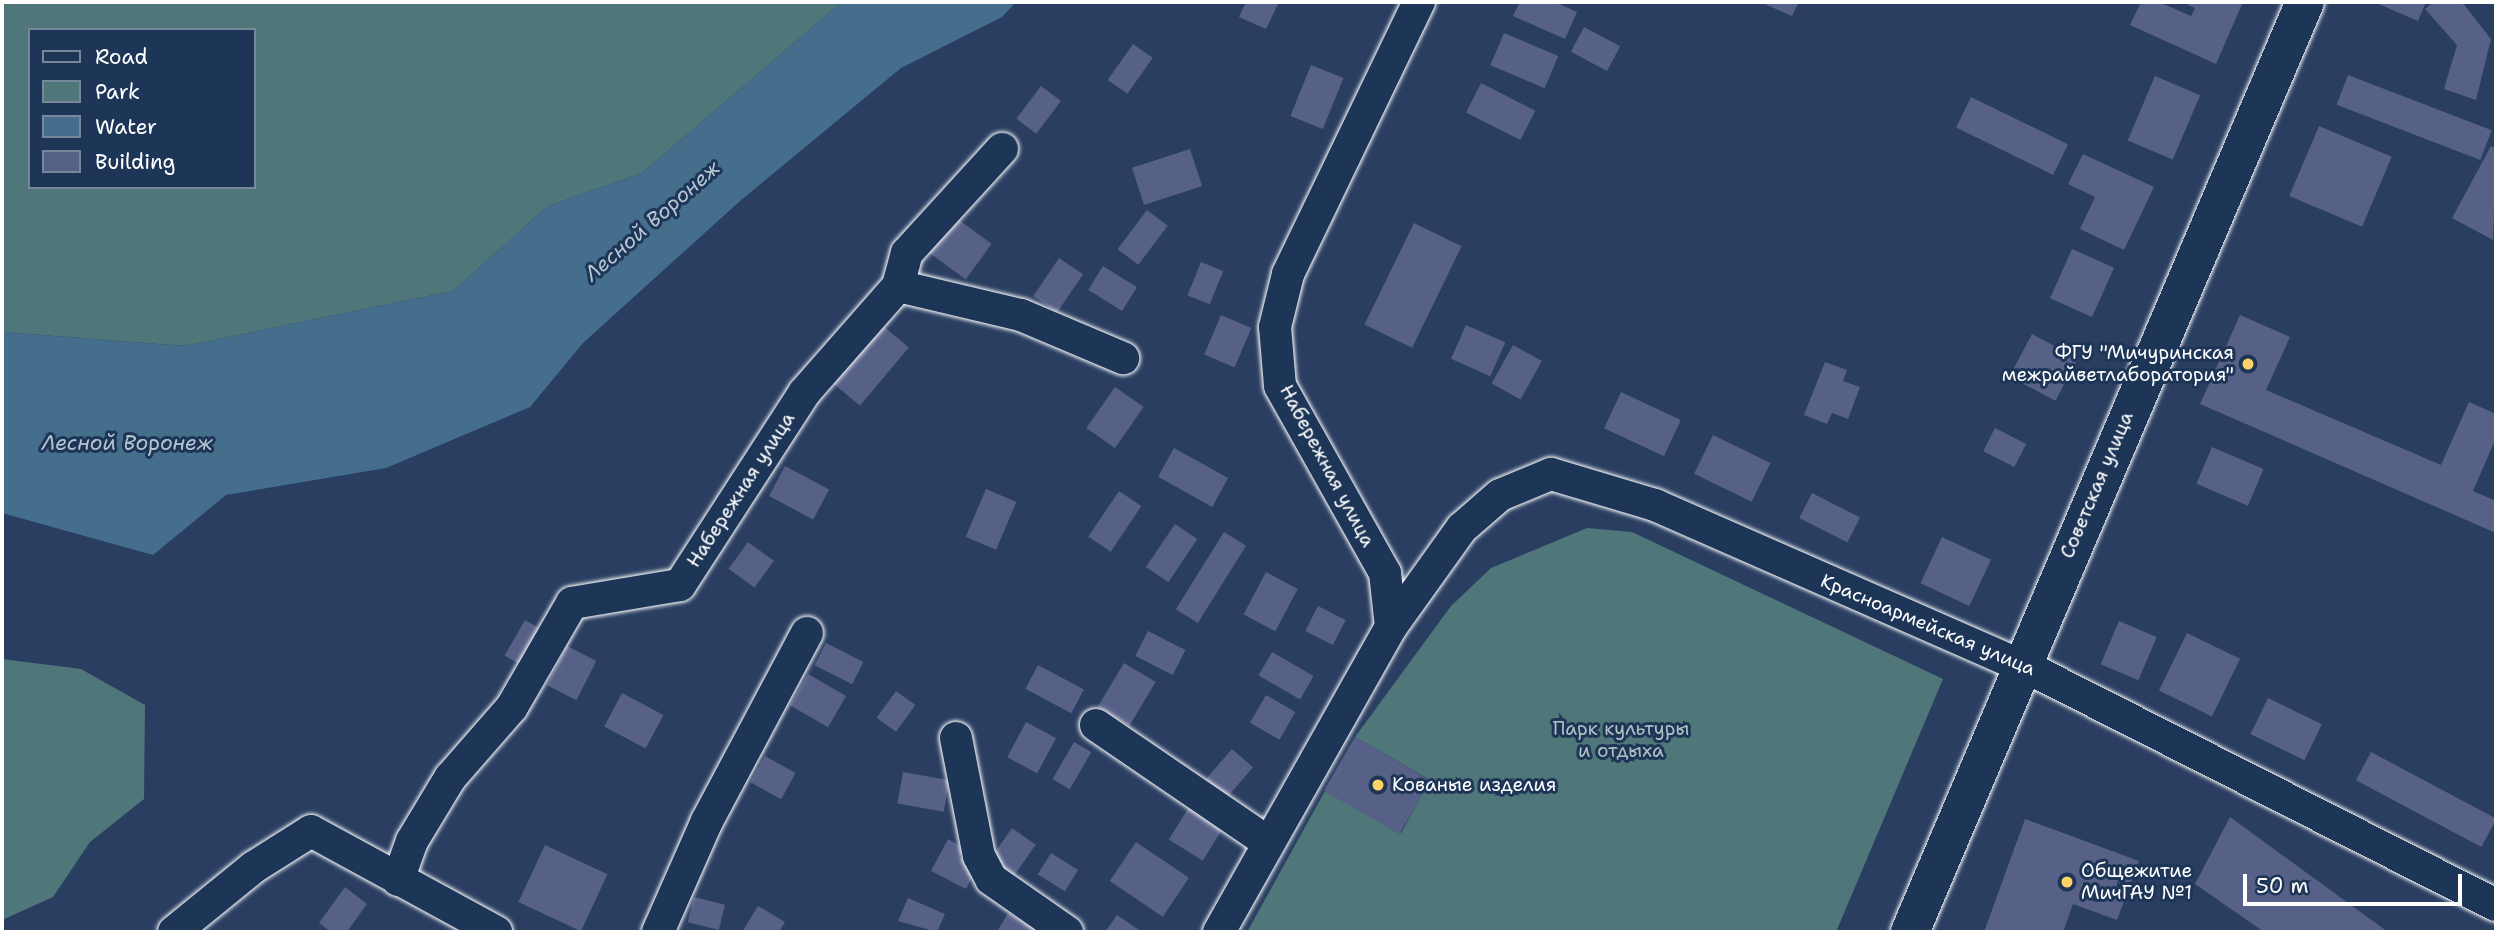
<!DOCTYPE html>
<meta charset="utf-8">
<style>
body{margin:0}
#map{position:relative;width:2498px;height:934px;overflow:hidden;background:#293e61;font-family:"Shantell Sans",sans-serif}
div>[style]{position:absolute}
.green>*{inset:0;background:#4f7679}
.water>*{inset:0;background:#456e8d}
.building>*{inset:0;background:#576087;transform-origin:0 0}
.roads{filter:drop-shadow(0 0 2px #fff) drop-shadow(0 0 2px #fff)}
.minor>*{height:32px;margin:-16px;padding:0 16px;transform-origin:16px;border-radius:16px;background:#1d3557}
.major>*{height:38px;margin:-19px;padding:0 19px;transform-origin:19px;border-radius:19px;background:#1d3557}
.dots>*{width:19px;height:19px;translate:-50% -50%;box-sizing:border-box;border:4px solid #1d3557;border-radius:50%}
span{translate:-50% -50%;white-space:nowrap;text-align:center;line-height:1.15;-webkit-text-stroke:6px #1d3557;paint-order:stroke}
.poi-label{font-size:19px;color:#fff}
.right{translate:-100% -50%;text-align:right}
.left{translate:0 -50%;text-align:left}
.street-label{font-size:19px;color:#fff}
.park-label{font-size:19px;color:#b0c1c3}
.water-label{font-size:21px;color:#b5c5d1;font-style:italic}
.frame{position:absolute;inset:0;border:4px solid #fff;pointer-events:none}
.legend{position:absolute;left:28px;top:28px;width:228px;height:161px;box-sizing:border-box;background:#1d3557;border:2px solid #77869a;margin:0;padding:9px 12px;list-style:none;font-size:21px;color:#fff}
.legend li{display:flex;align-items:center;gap:14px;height:35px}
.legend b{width:35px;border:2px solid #77869a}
.scale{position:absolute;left:2243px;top:874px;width:219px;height:32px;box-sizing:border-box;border:4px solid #fff;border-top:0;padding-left:9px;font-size:21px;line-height:24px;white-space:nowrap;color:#fff;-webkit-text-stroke:5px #1d3557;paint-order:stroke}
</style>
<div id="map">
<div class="green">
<div style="clip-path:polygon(evenodd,2px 2px,842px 2px,642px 173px,548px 206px,453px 291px,185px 346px,2px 332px,2px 2px,30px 30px,254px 30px,254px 187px,30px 187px,30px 30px)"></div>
<div style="clip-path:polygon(1587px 528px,1632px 532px,1943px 679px,1836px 932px,1247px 932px,1325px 791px,1401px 833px,1430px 780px,1355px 737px,1451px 606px,1491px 568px)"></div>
<div style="clip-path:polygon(2px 659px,81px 669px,145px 705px,144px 799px,90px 842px,53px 897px,2px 920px)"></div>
</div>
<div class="water">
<div style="clip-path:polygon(842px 2px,1016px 2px,1002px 17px,901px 68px,740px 201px,583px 343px,530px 407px,386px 468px,226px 495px,153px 555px,2px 513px,2px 332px,185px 346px,453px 291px,548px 206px,642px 173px)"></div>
</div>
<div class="building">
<div style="clip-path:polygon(1246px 2px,1279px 2px,1266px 29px,1239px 17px)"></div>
<div style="clip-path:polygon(1520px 2px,1555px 2px,1577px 12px,1565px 39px,1513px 16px)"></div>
<div style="clip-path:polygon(1760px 2px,1799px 2px,1792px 16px)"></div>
<div style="clip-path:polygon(2141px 2px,2159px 2px,2191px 16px,2195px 8px,2182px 2px,2243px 2px,2216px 64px,2130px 25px)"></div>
<div style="clip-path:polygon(2374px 2px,2426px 2px,2418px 21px)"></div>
<div style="clip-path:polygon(2434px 2px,2462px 2px,2491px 39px,2476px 100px,2444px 89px,2457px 45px,2425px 9px)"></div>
<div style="left:1584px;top:27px;width:41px;height:28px;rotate:28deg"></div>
<div style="left:1504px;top:33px;width:59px;height:35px;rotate:23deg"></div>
<div style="left:1133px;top:44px;width:24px;height:44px;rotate:35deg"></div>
<div style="left:1311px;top:65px;width:35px;height:55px;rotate:22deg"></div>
<div style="left:2348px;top:75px;width:154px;height:32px;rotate:21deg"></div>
<div style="left:2155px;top:76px;width:49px;height:70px;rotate:23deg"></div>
<div style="left:1481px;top:83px;width:61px;height:33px;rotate:27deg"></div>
<div style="left:1041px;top:86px;width:25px;height:41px;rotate:37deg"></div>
<div style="left:1971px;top:97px;width:108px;height:34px;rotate:26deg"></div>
<div style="left:2319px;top:126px;width:79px;height:76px;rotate:23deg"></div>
<div style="clip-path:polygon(2491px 146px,2496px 149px,2493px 240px,2452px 218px)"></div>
<div style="left:1190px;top:149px;width:39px;height:61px;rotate:72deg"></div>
<div style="clip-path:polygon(2083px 154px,2154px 187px,2124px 250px,2080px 229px,2095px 197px,2068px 184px)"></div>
<div style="left:1147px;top:210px;width:26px;height:49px;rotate:37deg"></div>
<div style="left:952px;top:215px;width:49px;height:44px;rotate:36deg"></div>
<div style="left:1414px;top:223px;width:53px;height:113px;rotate:26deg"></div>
<div style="left:2072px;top:249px;width:46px;height:54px;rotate:24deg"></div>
<div style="left:1059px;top:258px;width:29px;height:46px;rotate:34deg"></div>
<div style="left:1201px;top:262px;width:24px;height:36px;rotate:22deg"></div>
<div style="left:1103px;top:266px;width:40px;height:28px;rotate:32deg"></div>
<div style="left:1221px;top:315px;width:33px;height:43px;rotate:23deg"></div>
<div style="clip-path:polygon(2240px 315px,2290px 337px,2266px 390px,2441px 465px,2469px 402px,2496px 414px,2496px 438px,2473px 491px,2496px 501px,2496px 533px,2200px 404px)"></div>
<div style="left:882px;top:325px;width:35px;height:76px;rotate:40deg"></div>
<div style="left:1466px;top:325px;width:43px;height:37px;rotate:24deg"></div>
<div style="left:2032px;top:334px;width:52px;height:48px;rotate:28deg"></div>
<div style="left:1513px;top:345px;width:33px;height:44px;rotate:29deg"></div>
<div style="clip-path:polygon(1825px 362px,1847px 370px,1843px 381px,1860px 387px,1848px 419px,1832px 413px,1827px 424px,1804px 415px)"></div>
<div style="left:1115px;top:387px;width:35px;height:50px;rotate:35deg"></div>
<div style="left:1621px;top:392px;width:66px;height:40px;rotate:25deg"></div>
<div style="left:1995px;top:428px;width:35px;height:26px;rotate:27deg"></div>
<div style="left:1713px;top:435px;width:64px;height:43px;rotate:26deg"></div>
<div style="left:2212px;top:447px;width:56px;height:40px;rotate:23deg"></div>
<div style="left:1174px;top:448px;width:62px;height:33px;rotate:29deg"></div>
<div style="left:785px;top:466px;width:50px;height:34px;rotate:28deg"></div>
<div style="left:986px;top:489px;width:33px;height:52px;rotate:23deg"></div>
<div style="left:1119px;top:491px;width:27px;height:55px;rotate:34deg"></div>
<div style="left:1812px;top:493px;width:54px;height:28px;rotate:27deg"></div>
<div style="left:1175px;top:524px;width:27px;height:52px;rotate:34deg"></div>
<div style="left:1224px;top:532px;width:26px;height:91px;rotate:32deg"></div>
<div style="left:1942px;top:537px;width:54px;height:51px;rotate:25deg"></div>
<div style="left:748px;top:542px;width:32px;height:33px;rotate:36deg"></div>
<div style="left:1266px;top:572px;width:36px;height:48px;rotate:28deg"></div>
<div style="left:1318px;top:606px;width:31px;height:28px;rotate:27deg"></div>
<div style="left:525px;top:620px;width:20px;height:41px;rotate:30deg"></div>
<div style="left:2119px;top:621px;width:41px;height:47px;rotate:23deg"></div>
<div style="left:1148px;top:631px;width:42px;height:28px;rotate:27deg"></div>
<div style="left:2187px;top:633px;width:59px;height:64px;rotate:26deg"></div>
<div style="left:826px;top:643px;width:42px;height:25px;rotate:27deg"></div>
<div style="left:567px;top:646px;width:33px;height:44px;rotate:27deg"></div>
<div style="left:1272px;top:652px;width:48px;height:27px;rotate:30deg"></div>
<div style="left:1124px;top:663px;width:37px;height:51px;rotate:31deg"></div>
<div style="left:1038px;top:665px;width:52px;height:27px;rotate:28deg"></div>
<div style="left:808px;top:674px;width:44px;height:36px;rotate:30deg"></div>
<div style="left:896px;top:691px;width:24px;height:33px;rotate:36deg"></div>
<div style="left:622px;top:693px;width:47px;height:38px;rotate:28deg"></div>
<div style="left:1266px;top:695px;width:34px;height:32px;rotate:30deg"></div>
<div style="left:2268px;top:698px;width:60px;height:40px;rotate:26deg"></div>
<div style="left:1026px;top:722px;width:34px;height:40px;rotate:28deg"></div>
<div style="left:1355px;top:737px;width:87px;height:62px;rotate:30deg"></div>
<div style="left:1074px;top:742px;width:20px;height:43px;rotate:30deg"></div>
<div style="left:1232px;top:749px;width:28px;height:40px;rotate:41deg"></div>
<div style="left:2371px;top:752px;width:142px;height:32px;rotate:28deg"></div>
<div style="left:765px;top:756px;width:35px;height:30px;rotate:29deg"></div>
<div style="left:903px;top:772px;width:47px;height:32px;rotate:10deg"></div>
<div style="left:1191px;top:804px;width:40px;height:42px;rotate:32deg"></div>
<div style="clip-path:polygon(2230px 817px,2388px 932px,2264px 932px,2195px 884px)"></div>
<div style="clip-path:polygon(2025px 819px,2139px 861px,2117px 920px,2073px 904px,2063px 932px,1984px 932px)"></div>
<div style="left:1012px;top:828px;width:29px;height:42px;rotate:35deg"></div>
<div style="clip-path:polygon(948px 839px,964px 848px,959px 857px,977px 867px,966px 889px,931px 871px)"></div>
<div style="left:1136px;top:842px;width:64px;height:47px;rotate:34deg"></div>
<div style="left:545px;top:845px;width:69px;height:63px;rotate:25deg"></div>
<div style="left:1051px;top:853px;width:32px;height:25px;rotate:32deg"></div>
<div style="clip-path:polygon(345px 887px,367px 904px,347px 932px,331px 932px,319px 923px)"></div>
<div style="left:694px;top:897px;width:32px;height:26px;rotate:14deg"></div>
<div style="clip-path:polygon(908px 898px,945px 914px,937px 932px,898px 921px)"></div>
<div style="clip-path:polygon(758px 906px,785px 922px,779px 932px,742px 932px)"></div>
<div style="clip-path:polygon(1008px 913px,1035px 929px,1033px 932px,997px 932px)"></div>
<div style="clip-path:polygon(1117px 915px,1142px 932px,1105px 932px)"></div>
</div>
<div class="roads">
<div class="minor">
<div style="left:898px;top:286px;width:126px;rotate:13.3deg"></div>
<div style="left:1021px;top:315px;width:111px;rotate:22.9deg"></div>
<div style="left:1391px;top:627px;width:54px;rotate:-96.3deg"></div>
<div style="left:1385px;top:573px;width:214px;rotate:-119.3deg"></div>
<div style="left:1280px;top:386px;width:59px;rotate:-94.8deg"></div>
<div style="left:1275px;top:327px;width:55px;rotate:-76.2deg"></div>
<div style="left:1288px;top:274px;width:302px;rotate:-64.3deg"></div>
<div style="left:1096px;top:725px;width:209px;rotate:34.3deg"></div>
<div style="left:956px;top:738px;width:120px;rotate:79deg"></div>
<div style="left:979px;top:856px;width:26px;rotate:62deg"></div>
<div style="left:991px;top:879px;width:93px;rotate:34.9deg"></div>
<div style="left:398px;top:880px;width:41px;rotate:-70.3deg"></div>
<div style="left:412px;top:841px;width:74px;rotate:-58.9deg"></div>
<div style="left:450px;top:778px;width:94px;rotate:-48.9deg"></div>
<div style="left:512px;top:707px;width:120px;rotate:-60deg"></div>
<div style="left:572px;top:603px;width:109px;rotate:-9.5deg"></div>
<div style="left:680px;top:585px;width:229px;rotate:-57.1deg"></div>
<div style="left:804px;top:393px;width:142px;rotate:-48.7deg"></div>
<div style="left:898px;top:286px;width:34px;rotate:-75deg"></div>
<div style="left:907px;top:253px;width:141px;rotate:-47.6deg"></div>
<div style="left:174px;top:932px;width:103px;rotate:-39.1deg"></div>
<div style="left:254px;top:867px;width:67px;rotate:-32.3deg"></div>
<div style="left:311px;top:831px;width:211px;rotate:28.6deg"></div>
<div style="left:658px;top:932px;width:121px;rotate:-66.2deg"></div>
<div style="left:707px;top:821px;width:213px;rotate:-62deg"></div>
<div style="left:1219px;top:932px;width:350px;rotate:-60.6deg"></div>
<div style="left:1391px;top:627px;width:122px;rotate:-54.4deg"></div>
<div style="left:1462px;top:528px;width:50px;rotate:-41deg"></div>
<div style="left:1500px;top:495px;width:55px;rotate:-22.4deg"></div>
<div style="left:1551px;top:474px;width:109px;rotate:16.6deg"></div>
<div style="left:1655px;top:505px;width:420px;rotate:23.7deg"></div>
<div style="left:2040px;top:674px;width:511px;rotate:26.87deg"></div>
</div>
<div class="major">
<div style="left:1910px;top:932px;width:1010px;rotate:-66.99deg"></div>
</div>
</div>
<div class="dots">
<div style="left:2248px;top:364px;background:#ffd166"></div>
<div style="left:1378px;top:785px;background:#ffd166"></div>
<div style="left:2067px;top:882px;background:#ffd166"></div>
</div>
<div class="poi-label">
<span class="right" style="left:2234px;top:364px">ФГУ "Мичуринская<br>межрайветлаборатория"</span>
<span class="left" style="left:1392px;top:785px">Кованые изделия</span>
<span class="left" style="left:2081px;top:882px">Общежитие<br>МичГАУ №1</span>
</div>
<div class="street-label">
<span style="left:1327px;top:466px;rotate:62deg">Набережная улица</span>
<span style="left:2097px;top:485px;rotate:-67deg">Советская улица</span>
<span style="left:741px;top:490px;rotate:-57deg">Набережная улица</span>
<span style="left:1928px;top:625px;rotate:23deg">Красноармейская улица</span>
</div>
<div class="park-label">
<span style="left:1621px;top:740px">Парк культуры<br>и отдыха</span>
</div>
<div class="water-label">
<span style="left:652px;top:221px;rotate:-41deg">Лесной Воронеж</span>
<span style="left:127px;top:443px">Лесной Воронеж</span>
</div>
<div class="frame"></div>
<ul class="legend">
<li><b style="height:9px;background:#1d3557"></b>Road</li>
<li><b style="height:19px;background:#4f7679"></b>Park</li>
<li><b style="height:19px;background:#456e8d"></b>Water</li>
<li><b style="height:19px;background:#576087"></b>Building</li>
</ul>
<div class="scale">50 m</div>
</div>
